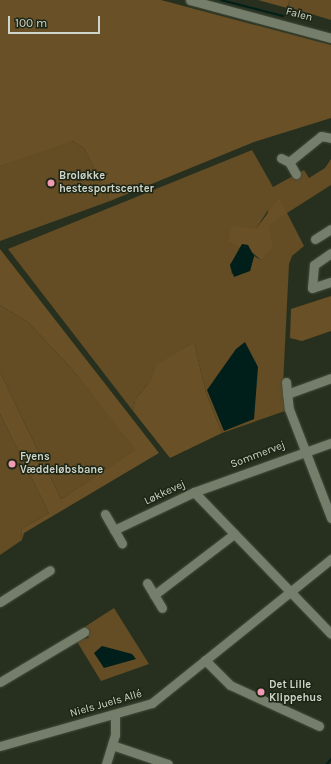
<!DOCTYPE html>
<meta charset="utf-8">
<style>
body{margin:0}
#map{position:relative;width:331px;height:764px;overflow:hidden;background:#27301e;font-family:Karla,sans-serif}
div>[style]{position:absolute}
.green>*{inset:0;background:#644c24}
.forest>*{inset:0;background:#695027}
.water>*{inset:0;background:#001f1a}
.stream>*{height:2px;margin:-1px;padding:0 1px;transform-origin:1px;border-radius:1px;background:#001f1a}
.roads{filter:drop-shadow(0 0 1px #454d3e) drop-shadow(0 0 1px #454d3e)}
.minor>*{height:9px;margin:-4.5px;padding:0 4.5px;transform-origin:4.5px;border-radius:4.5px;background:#747e6a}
.dots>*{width:11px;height:11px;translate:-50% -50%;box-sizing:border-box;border:2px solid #1d2615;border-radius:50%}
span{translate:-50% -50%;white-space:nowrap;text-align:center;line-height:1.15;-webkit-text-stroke:3px #1d2615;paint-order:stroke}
.street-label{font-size:11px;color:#ced4c9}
.poi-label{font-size:11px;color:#ced4c9;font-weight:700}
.left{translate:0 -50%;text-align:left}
.scale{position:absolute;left:8px;top:16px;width:92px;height:18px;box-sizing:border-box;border:2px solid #ced4c9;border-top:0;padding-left:5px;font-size:12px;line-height:14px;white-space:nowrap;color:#ced4c9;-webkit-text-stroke:3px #1d2615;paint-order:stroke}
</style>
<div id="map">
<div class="green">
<div style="clip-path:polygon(290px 0,331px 0,331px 20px,288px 7px)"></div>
<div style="clip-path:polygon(64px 141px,72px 141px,84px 148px,110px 201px,0 241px,0 166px)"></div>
<div style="clip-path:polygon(evenodd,252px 150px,273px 187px,304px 170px,309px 178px,325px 168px,331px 159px,331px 185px,287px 213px,304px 246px,292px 256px,289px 264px,283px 385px,285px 411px,222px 433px,206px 393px,194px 342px,158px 364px,150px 381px,135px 400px,133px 411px,8px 249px,252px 150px,268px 210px,261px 260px,254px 256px,250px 271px,232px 274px,230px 265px,240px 253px,238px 247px,256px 229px,268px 210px)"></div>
<div style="clip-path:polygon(0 305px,28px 322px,71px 368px,137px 450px,61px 499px,0 372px)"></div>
<div style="clip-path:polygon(0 414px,49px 513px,21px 529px,22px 540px,0 555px)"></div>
<div style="clip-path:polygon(114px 608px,149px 664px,101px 681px,76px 640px,89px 638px,83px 628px)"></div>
</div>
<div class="forest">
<div style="clip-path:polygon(0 0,161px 0,331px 45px,331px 118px,254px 142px,110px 201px,84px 148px,72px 141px,0 166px)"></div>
<div style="clip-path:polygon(258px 0,290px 0,287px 8px)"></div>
<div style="clip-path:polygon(279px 198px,287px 213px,268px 226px,273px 247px,261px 260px,253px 253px,240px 248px,240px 253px,238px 247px,228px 241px,232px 226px,256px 229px)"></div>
<div style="clip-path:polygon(0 249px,159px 453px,24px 533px,22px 540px,21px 529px,49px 513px,0 414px,0 372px,61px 499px,136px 450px,71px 368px,28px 322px,0 305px)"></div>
<div style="clip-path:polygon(331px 296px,331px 331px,302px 341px,290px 338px,291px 309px)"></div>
<div style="clip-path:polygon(194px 342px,206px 393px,222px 433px,170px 458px,133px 411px,135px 400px,150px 381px,157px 364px)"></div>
</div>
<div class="water">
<div style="clip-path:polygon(242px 244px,248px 245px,254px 256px,250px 271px,234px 277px,230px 265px)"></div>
<div style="clip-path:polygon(245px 342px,258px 367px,254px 419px,224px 431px,207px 390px,236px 349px)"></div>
<div style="clip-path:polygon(102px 646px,132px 654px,136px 659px,104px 668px,94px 653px)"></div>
</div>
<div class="stream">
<div style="left:221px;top:0;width:64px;rotate:14.5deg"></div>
<div style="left:327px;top:764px;width:6px;rotate:-51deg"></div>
</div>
<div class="roads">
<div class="minor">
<div style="left:190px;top:0;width:146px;rotate:15.1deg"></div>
<div style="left:281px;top:158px;width:9px;rotate:27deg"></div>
<div style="left:289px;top:162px;width:14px;rotate:60deg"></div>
<div style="left:289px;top:162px;width:41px;rotate:-39.1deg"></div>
<div style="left:321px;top:136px;width:10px;rotate:11deg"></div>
<div style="left:315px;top:239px;width:19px;rotate:-32deg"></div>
<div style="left:331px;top:253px;width:21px;rotate:145deg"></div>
<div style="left:314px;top:265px;width:23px;rotate:95deg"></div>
<div style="left:312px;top:288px;width:20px;rotate:-18deg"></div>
<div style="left:286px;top:382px;width:27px;rotate:84deg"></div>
<div style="left:289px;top:409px;width:117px;rotate:68.9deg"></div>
<div style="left:287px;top:394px;width:47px;rotate:-20deg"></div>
<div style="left:194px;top:492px;width:145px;rotate:-19.7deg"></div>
<div style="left:105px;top:514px;width:34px;rotate:60deg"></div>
<div style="left:114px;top:530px;width:89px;rotate:-25.4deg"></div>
<div style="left:194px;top:492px;width:197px;rotate:46deg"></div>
<div style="left:147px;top:583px;width:29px;rotate:59deg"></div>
<div style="left:154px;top:595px;width:101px;rotate:-37.3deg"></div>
<div style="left:0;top:602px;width:59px;rotate:-32.6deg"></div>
<div style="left:205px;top:660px;width:35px;rotate:45deg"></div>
<div style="left:230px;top:685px;width:98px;rotate:24.7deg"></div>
<div style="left:0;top:682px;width:98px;rotate:-30.8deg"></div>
<div style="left:112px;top:745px;width:59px;rotate:18.7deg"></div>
<div style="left:0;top:746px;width:158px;rotate:-15.8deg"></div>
<div style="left:152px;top:703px;width:230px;rotate:-38.8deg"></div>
<div style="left:106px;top:764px;width:30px;rotate:-73deg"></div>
<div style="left:115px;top:735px;width:20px;rotate:-90deg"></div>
</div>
</div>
<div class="dots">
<div style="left:51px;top:183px;background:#f19ab4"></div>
<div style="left:12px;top:464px;background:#f19ab4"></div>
<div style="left:261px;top:692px;background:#f19ab4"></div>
</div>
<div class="street-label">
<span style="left:299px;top:15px;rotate:15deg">Falen</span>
<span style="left:258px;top:455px;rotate:-21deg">Sommervej</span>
<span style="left:165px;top:493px;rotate:-25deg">Løkkevej</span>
<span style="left:106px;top:704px;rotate:-16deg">Niels Juels Allé</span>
</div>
<div class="poi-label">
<span class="left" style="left:59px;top:183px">Broløkke<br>hestesportscenter</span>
<span class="left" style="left:20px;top:464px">Fyens<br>Væddeløbsbane</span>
<span class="left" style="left:269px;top:692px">Det Lille<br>Klippehus</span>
</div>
<div class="scale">100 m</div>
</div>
